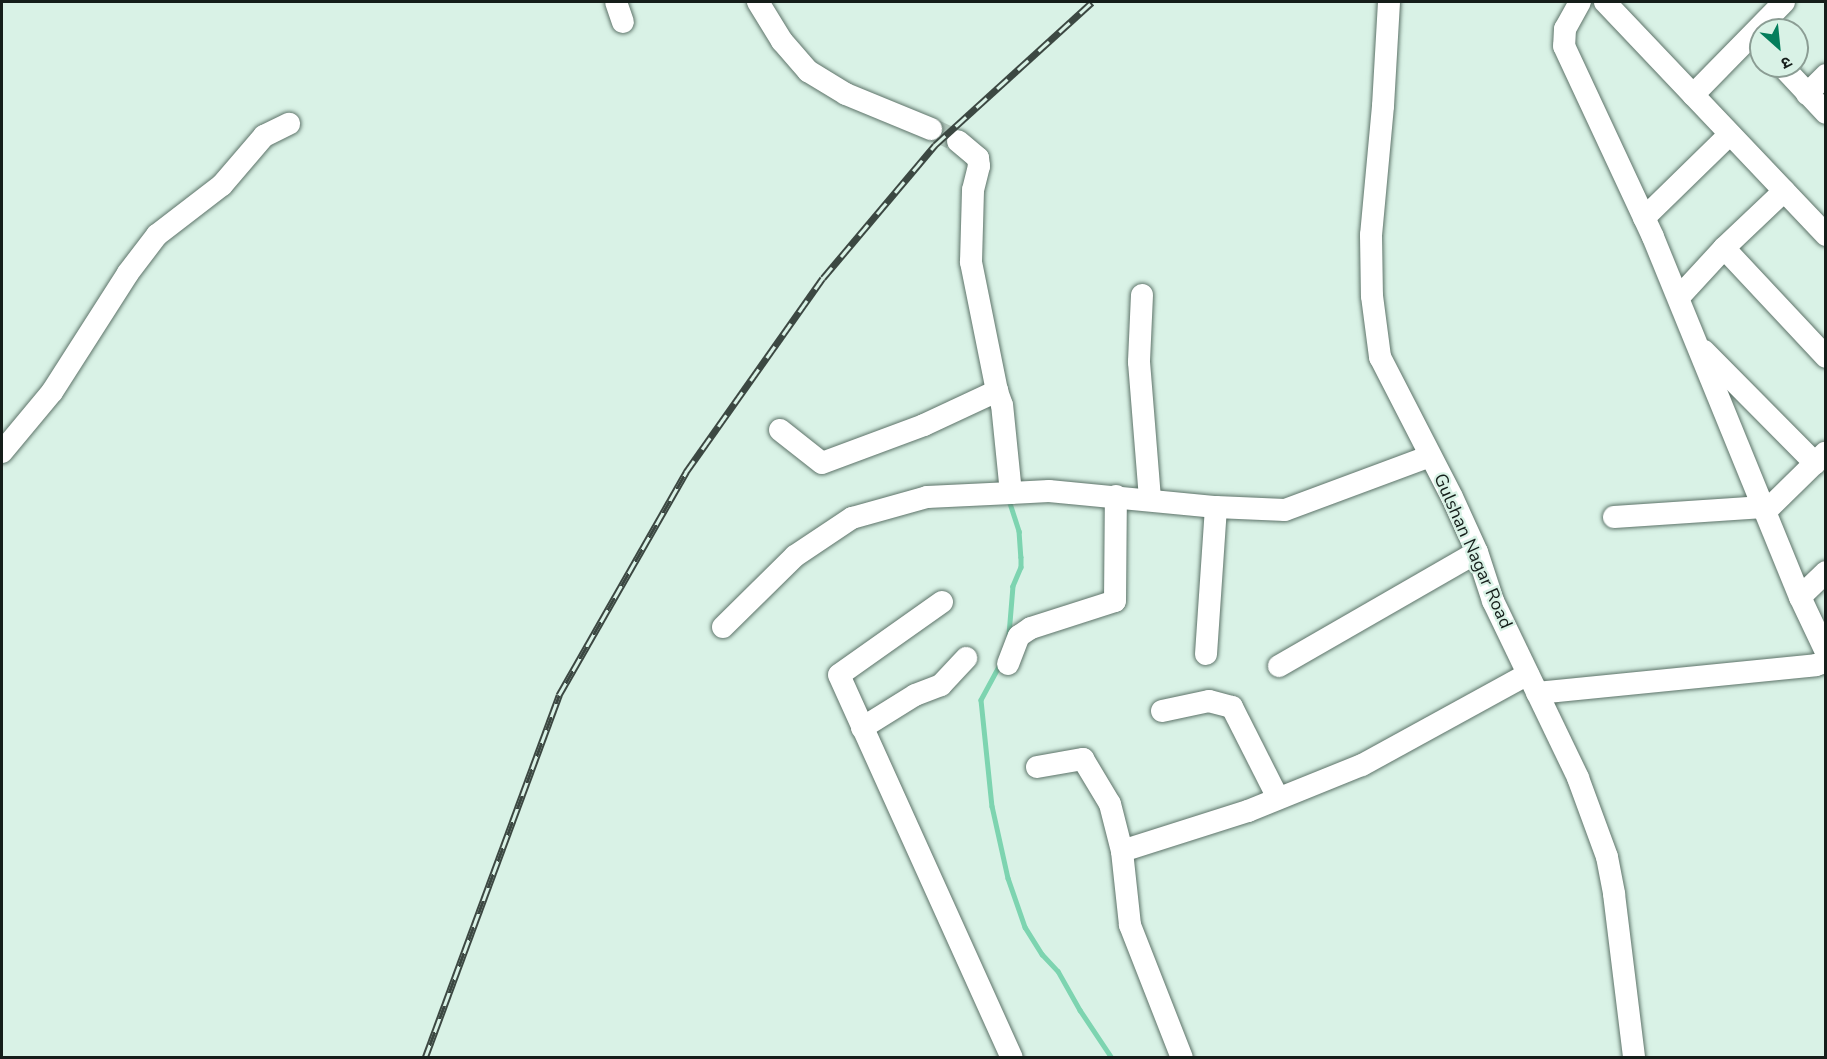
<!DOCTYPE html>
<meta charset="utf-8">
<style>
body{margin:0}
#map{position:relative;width:1827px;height:1059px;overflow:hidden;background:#d9f2e6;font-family:"Nunito Sans","Noto Sans Devanagari",sans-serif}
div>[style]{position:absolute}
.stream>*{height:4.5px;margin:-2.25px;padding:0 2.25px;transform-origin:2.25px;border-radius:2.25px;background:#7dd4b0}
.minor-tunnel>*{height:22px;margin-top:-11px;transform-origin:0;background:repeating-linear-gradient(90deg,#b2c8bd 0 22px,transparent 0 33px)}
.roads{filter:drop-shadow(0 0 2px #5d7369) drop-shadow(0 0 2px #5d7369)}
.minor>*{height:22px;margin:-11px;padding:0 11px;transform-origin:11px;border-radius:11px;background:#fff}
.rail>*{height:7px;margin-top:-3.5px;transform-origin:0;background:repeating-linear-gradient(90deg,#d9f2e6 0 14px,#3c4842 0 28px);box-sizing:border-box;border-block:2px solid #3c4842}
span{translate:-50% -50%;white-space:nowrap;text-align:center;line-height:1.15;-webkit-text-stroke:4.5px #d9f2e6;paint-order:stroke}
.street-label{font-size:18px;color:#151e1a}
.frame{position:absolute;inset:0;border:3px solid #151e1a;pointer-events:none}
.north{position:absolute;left:1749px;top:18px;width:60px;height:60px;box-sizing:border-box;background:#d9f2e6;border:2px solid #8b9d94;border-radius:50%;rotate:153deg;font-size:16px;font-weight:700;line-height:24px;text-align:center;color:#151e1a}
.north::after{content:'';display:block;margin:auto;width:21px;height:27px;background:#047e5c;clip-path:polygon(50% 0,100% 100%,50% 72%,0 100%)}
</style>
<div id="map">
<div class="stream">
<div style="left:1009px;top:500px;width:33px;rotate:72deg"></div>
<div style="left:1019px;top:531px;width:26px;rotate:86deg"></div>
<div style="left:1021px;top:557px;width:10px;rotate:90deg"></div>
<div style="left:1021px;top:567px;width:21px;rotate:113deg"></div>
<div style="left:1013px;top:586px;width:49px;rotate:94.7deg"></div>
<div style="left:1001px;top:663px;width:42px;rotate:118.4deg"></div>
<div style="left:981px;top:700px;width:107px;rotate:84.1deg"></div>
<div style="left:992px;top:806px;width:74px;rotate:77.5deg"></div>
<div style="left:1008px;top:878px;width:52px;rotate:70.9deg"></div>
<div style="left:1025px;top:927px;width:32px;rotate:58deg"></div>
<div style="left:1042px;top:954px;width:23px;rotate:47deg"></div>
<div style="left:1058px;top:971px;width:45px;rotate:60.6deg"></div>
<div style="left:1080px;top:1010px;width:58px;rotate:56.3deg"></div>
</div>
<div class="minor-tunnel">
<div style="left:931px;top:129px;width:30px;rotate:24deg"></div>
</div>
<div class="roads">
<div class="minor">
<div style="left:616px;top:2px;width:21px;rotate:71deg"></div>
<div style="left:758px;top:2px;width:46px;rotate:58.4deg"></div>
<div style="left:782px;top:41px;width:40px;rotate:49deg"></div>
<div style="left:808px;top:71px;width:44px;rotate:31.2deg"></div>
<div style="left:846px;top:94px;width:92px;rotate:22.4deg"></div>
<div style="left:1389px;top:2px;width:104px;rotate:93.3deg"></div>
<div style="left:1383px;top:106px;width:130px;rotate:95.3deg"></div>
<div style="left:1371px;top:235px;width:61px;rotate:89.1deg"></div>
<div style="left:1372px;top:296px;width:62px;rotate:82.5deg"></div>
<div style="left:1380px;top:357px;width:157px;rotate:62.8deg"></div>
<div style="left:1452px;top:497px;width:60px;rotate:65.6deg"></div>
<div style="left:1477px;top:552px;width:52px;rotate:71.9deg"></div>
<div style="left:1493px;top:601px;width:196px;rotate:64.3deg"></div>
<div style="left:1578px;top:778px;width:84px;rotate:69.8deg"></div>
<div style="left:1607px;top:857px;width:38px;rotate:79deg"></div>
<div style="left:1614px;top:894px;width:165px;rotate:83deg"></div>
<div style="left:1580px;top:2px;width:31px;rotate:119deg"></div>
<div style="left:1565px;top:29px;width:17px;rotate:93deg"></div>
<div style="left:1564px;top:46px;width:211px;rotate:65deg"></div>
<div style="left:1653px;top:237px;width:389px;rotate:67.8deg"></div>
<div style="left:1800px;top:597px;width:61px;rotate:64.7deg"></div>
<div style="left:1605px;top:2px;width:321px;rotate:46.5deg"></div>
<div style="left:1782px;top:66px;width:64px;rotate:46.9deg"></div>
<div style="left:1807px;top:94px;width:27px;rotate:-45deg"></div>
<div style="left:1693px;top:95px;width:130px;rotate:-45.6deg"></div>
<div style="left:1644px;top:218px;width:120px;rotate:-44.3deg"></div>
<div style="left:1724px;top:248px;width:149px;rotate:46.9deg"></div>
<div style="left:1142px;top:295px;width:67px;rotate:92.6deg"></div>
<div style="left:1139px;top:362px;width:137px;rotate:85.4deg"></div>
<div style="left:1679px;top:297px;width:67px;rotate:-47.4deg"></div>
<div style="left:1724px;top:248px;width:83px;rotate:-43.5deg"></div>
<div style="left:1704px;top:351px;width:158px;rotate:45.3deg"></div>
<div style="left:780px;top:430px;width:53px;rotate:38.2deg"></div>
<div style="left:822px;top:463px;width:109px;rotate:-20.4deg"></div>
<div style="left:924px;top:425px;width:81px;rotate:-25deg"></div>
<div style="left:2px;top:452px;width:78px;rotate:-50.2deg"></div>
<div style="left:52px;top:392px;width:141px;rotate:-57.4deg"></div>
<div style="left:128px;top:273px;width:48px;rotate:-52.7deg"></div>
<div style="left:157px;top:235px;width:82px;rotate:-37.6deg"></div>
<div style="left:222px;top:185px;width:65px;rotate:-49.4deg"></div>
<div style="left:264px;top:136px;width:28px;rotate:-26deg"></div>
<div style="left:1011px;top:493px;width:38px;rotate:-3deg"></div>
<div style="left:1049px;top:491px;width:168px;rotate:5.5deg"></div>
<div style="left:1216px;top:507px;width:69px;rotate:2.5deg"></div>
<div style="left:1285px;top:510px;width:155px;rotate:-20.4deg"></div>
<div style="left:1766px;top:511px;width:83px;rotate:-44.5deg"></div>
<div style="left:1614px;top:517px;width:150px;rotate:-3.8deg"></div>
<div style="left:1800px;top:597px;width:36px;rotate:-44deg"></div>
<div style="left:942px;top:602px;width:126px;rotate:144.7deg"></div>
<div style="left:839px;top:675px;width:420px;rotate:65.7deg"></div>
<div style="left:723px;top:627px;width:101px;rotate:-44.6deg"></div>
<div style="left:795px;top:556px;width:69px;rotate:-33.7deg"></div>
<div style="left:852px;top:518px;width:78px;rotate:-15.6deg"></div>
<div style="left:927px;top:497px;width:84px;rotate:-2.7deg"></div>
<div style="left:1011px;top:493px;width:88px;rotate:-95.8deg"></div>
<div style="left:1002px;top:405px;width:15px;rotate:-110deg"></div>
<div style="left:997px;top:391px;width:132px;rotate:-101.4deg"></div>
<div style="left:971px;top:262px;width:72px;rotate:-88.4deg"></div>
<div style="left:973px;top:190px;width:25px;rotate:-76deg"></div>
<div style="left:979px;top:166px;width:8px;rotate:-97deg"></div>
<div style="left:978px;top:158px;width:26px;rotate:-140deg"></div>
<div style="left:1206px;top:654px;width:147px;rotate:-86.1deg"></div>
<div style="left:1008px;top:664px;width:30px;rotate:-69deg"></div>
<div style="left:1019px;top:636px;width:14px;rotate:-34deg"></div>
<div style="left:1031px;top:628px;width:88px;rotate:-17.8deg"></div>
<div style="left:1115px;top:601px;width:105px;rotate:-89.5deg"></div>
<div style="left:1279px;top:666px;width:228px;rotate:-29.9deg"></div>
<div style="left:1537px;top:693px;width:280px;rotate:-5.7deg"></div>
<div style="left:1816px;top:665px;width:10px;rotate:-17deg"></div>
<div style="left:1162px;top:711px;width:48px;rotate:-12deg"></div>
<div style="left:1209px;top:701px;width:24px;rotate:15deg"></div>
<div style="left:1232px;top:707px;width:102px;rotate:63.2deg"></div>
<div style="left:862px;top:728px;width:62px;rotate:-31.9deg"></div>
<div style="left:915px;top:695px;width:28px;rotate:-21deg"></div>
<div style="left:941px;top:685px;width:37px;rotate:-47deg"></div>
<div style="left:1037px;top:767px;width:47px;rotate:-9.9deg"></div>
<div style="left:1083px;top:759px;width:52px;rotate:59deg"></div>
<div style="left:1110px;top:804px;width:49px;rotate:75.7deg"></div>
<div style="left:1182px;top:1058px;width:143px;rotate:-111.4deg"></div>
<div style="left:1130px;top:925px;width:74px;rotate:-96.2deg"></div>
<div style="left:1122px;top:851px;width:132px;rotate:-17.6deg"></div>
<div style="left:1248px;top:811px;width:123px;rotate:-22deg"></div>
<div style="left:1362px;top:765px;width:189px;rotate:-28.7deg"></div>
</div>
</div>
<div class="rail">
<div style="left:425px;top:1058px;width:387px;rotate:-69.7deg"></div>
<div style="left:559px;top:695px;width:257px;rotate:-60.3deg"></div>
<div style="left:686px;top:472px;width:237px;rotate:-54.8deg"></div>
<div style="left:823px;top:278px;width:174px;rotate:-49.9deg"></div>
<div style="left:935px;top:145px;width:212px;rotate:-42.3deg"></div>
</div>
<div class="street-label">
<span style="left:1473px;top:551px;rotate:66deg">Gulshan Nagar Road</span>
</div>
<div class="frame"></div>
<div class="north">उ</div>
</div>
